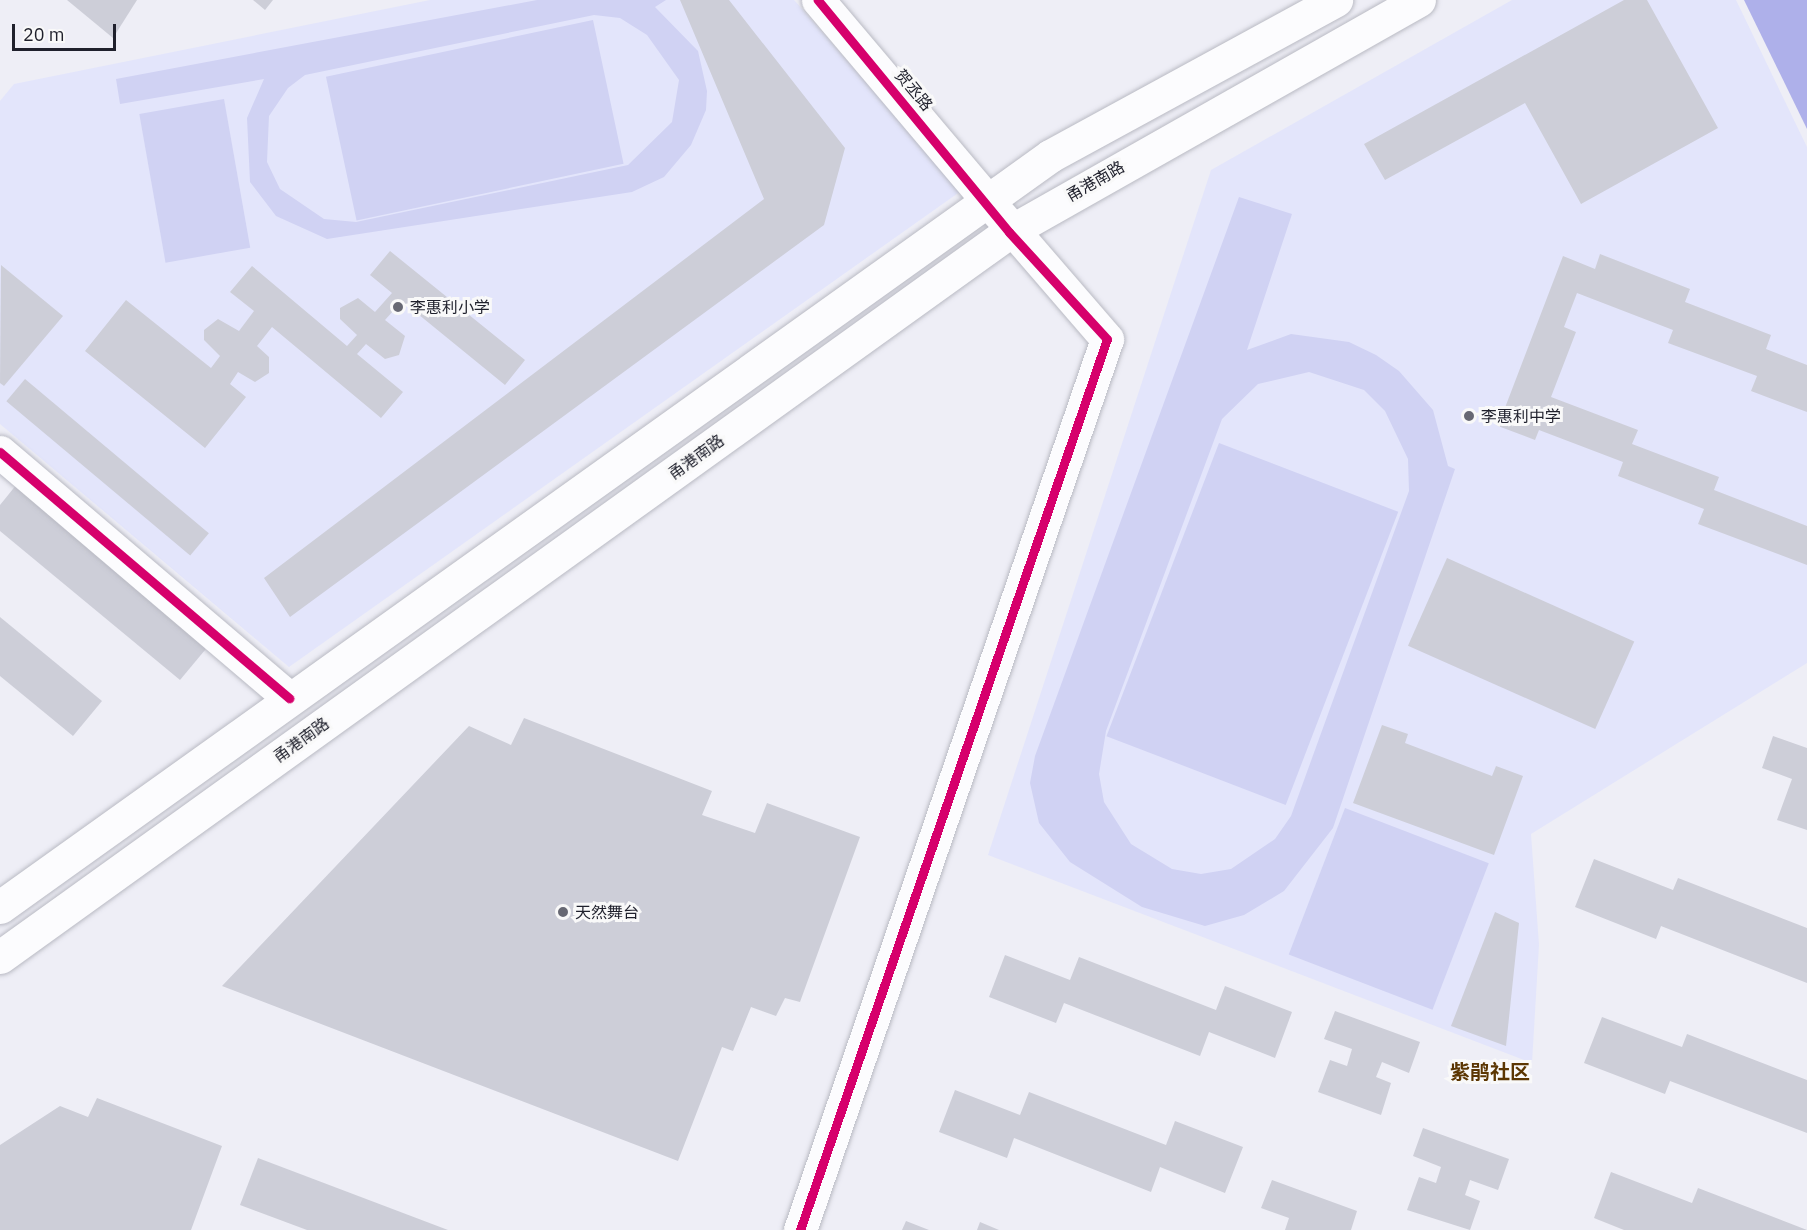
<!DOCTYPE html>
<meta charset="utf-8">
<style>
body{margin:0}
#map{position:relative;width:1807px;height:1230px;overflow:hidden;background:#eeeef6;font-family:"IBM Plex Sans","Noto Sans SC",sans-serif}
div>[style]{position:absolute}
.built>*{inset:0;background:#e3e5fb}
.green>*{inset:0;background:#d0d2f3;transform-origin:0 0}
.water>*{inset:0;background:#aeb0ea}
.building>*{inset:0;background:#cdced8;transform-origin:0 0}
.roads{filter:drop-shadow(0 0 2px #b9bac3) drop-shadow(0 0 2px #b9bac3)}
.minor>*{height:33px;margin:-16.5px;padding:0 16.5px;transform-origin:16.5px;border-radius:16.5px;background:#fcfcfe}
.tertiary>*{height:33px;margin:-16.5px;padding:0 16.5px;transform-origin:16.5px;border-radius:16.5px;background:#fcfcfe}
.secondary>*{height:33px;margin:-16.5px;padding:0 16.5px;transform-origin:16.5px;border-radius:16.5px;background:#fcfcfe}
.cycleway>*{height:9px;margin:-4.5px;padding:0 4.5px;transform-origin:4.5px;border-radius:4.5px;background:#d6006c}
.dots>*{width:16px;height:16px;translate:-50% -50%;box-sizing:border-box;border:3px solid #f9f9f9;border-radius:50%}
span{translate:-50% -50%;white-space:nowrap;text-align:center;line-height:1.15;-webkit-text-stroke:6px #f9f9f9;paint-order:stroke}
.street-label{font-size:16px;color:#1f202c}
.poi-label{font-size:16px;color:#1f202c}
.left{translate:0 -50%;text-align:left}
.quarter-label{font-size:20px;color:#5b3602;font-weight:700}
.scale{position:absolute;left:12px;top:24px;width:104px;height:27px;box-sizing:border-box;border:3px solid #1f202c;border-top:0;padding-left:8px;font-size:18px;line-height:21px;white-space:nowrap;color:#1f202c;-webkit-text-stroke:4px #f9f9f9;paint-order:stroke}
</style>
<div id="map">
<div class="built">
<div style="clip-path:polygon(430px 0,794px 0,961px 191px,289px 667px,0 424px,0 101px,14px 84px)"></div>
<div style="clip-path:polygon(1512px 0,1736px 0,1807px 147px,1807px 663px,1531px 834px,1539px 945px,1532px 1063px,988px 855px,1211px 170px)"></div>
</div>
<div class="green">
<div style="clip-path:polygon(evenodd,537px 0,666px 0,655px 7px,698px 51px,707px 91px,706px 110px,691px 145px,664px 177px,632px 192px,327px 239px,276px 216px,250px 182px,247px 118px,264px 79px,120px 104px,116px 79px,537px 0,594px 15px,620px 18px,647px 35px,679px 80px,672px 122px,628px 165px,356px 222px,324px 219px,280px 189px,267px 162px,269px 116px,288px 88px,305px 75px,594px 15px)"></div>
<div style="left:593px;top:20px;width:147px;height:273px;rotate:78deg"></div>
<div style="left:224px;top:99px;width:151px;height:86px;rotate:80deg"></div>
<div style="clip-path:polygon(evenodd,1239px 197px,1292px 214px,1247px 350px,1291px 334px,1349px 342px,1376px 355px,1399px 371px,1433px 410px,1448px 466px,1455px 469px,1333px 828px,1284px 891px,1244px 915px,1205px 926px,1142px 907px,1070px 862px,1039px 823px,1030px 783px,1035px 756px,1239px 197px,1309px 372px,1364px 390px,1385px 411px,1408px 459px,1409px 491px,1291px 816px,1275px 839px,1231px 869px,1201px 874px,1172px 869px,1131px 844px,1104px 802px,1099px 774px,1106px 731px,1222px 419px,1258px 384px,1309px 372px)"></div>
<div style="left:1219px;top:443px;width:192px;height:314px;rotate:21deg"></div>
<div style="left:1345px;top:808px;width:154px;height:157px;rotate:21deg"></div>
</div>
<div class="water">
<div style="clip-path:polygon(1744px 0,1807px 0,1807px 129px)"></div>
</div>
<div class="building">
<div style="clip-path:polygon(67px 0,137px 0,113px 38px)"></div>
<div style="clip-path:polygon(253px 0,273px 0,265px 10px)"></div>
<div style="clip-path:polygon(680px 0,729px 0,845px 148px,824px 225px,290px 617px,264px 578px,764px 199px)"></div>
<div style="clip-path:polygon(1624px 0,1647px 0,1718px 128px,1581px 204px,1525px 103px,1385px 180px,1364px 144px)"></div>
<div style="clip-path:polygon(390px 251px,525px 360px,505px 385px,402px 301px,385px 320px,405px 336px,399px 355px,385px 359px,366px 344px,357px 354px,403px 392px,381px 418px,272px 327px,257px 346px,269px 357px,269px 373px,255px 382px,238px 372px,230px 384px,246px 397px,205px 448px,85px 351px,126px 300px,211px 368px,220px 356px,204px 340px,204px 330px,218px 319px,239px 331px,254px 311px,230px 292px,252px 266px,347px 346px,357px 335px,340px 319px,340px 308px,358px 298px,375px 312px,392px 293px,370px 275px)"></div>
<div style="clip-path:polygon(1600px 254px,1690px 289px,1685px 302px,1771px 335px,1766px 349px,1807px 365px,1807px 412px,1751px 391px,1757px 376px,1668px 343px,1673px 330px,1577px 293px,1564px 327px,1576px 332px,1551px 397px,1638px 430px,1632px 444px,1719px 477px,1714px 490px,1807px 526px,1807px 565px,1698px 524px,1704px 509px,1618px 476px,1623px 462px,1539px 430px,1535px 440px,1498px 426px,1563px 256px,1595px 269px)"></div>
<div style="clip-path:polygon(1px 265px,63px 316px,4px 386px,0 383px)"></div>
<div style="left:25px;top:379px;width:240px;height:29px;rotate:40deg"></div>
<div style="clip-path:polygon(17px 484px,210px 644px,180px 680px,0 531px,0 505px)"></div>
<div style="left:1447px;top:558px;width:205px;height:96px;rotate:24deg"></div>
<div style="clip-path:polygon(0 617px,102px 701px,73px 736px,0 676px)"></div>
<div style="clip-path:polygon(524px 718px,712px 791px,702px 815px,755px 833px,767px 803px,860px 837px,800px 1002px,785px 998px,776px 1016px,751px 1007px,733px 1051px,722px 1047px,678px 1161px,222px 986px,469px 726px,511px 745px)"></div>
<div style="clip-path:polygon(1382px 725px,1408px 734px,1405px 743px,1492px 776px,1496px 766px,1523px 776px,1494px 855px,1353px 803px)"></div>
<div style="clip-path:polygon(1773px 736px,1807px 748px,1807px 830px,1777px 820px,1792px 779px,1762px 768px)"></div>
<div style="clip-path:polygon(1594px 859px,1673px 890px,1678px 878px,1807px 928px,1807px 983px,1661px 926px,1656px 939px,1575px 907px)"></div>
<div style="clip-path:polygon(1495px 912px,1519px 923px,1506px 1046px,1451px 1026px)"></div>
<div style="clip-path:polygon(1005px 955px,1070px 980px,1079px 957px,1216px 1010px,1225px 986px,1292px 1012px,1275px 1058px,1209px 1032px,1200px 1056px,1064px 1003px,1056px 1023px,989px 997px)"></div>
<div style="clip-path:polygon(1335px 1011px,1420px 1042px,1409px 1073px,1382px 1062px,1376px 1077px,1391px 1083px,1381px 1115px,1318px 1092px,1330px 1060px,1347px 1066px,1352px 1049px,1324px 1039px)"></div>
<div style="clip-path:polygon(1602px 1017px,1682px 1047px,1687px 1034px,1807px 1080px,1807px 1133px,1670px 1081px,1665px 1094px,1584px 1063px)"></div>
<div style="clip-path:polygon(955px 1090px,1020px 1115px,1029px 1092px,1166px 1145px,1175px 1121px,1243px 1147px,1225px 1193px,1160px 1167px,1151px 1192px,1014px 1138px,1007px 1158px,939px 1132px)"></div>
<div style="clip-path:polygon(97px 1098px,222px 1146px,191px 1230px,0 1230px,0 1145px,60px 1106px,88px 1117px)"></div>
<div style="clip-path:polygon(1423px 1128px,1509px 1159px,1498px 1190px,1470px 1180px,1465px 1195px,1480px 1201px,1470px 1230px,1407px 1210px,1419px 1177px,1436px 1183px,1441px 1167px,1413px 1156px)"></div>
<div style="clip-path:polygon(258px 1158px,448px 1230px,307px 1230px,240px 1205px)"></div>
<div style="clip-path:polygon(1611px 1172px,1692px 1203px,1698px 1188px,1807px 1230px,1624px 1230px,1594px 1218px)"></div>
<div style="clip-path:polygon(1272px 1180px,1357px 1211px,1351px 1230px,1285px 1230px,1289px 1218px,1261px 1208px)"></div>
<div style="clip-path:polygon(906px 1221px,929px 1230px,902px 1230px)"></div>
<div style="clip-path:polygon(980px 1222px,999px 1230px,977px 1230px)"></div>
</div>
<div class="roads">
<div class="minor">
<div style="left:0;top:452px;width:380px;rotate:40.4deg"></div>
<div style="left:800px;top:1230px;width:942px;rotate:-70.99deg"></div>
<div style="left:1107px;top:339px;width:185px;rotate:-130.8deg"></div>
</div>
<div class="tertiary">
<div style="left:818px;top:0;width:260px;rotate:49.8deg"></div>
</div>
<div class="secondary">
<div style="left:0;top:907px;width:1291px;rotate:-35.57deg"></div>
<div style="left:1050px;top:156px;width:326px;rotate:-28.6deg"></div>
<div style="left:0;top:957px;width:1242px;rotate:-35.7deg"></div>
<div style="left:1009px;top:232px;width:471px;rotate:-29.5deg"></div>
</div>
</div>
<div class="cycleway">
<div style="left:0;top:452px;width:380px;rotate:40.4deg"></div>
<div style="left:800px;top:1230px;width:942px;rotate:-70.99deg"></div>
<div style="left:1107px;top:339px;width:145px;rotate:-132.5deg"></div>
<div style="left:1009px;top:232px;width:301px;rotate:-129.5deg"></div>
</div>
<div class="dots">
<div style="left:398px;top:307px;background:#676873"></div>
<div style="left:1469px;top:416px;background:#676873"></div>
<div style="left:563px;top:912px;background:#676873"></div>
</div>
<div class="street-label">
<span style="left:914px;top:90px;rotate:50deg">贺丞路</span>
<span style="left:1095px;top:181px;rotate:-30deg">甬港南路</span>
<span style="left:696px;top:457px;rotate:-36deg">甬港南路</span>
<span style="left:301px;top:740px;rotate:-36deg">甬港南路</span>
</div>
<div class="poi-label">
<span class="left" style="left:410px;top:307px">李惠利小学</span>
<span class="left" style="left:1481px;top:416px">李惠利中学</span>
<span class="left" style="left:575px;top:912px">天然舞台</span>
</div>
<div class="quarter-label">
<span style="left:1490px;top:1071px">紫鹃社区</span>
</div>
<div class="scale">20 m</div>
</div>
